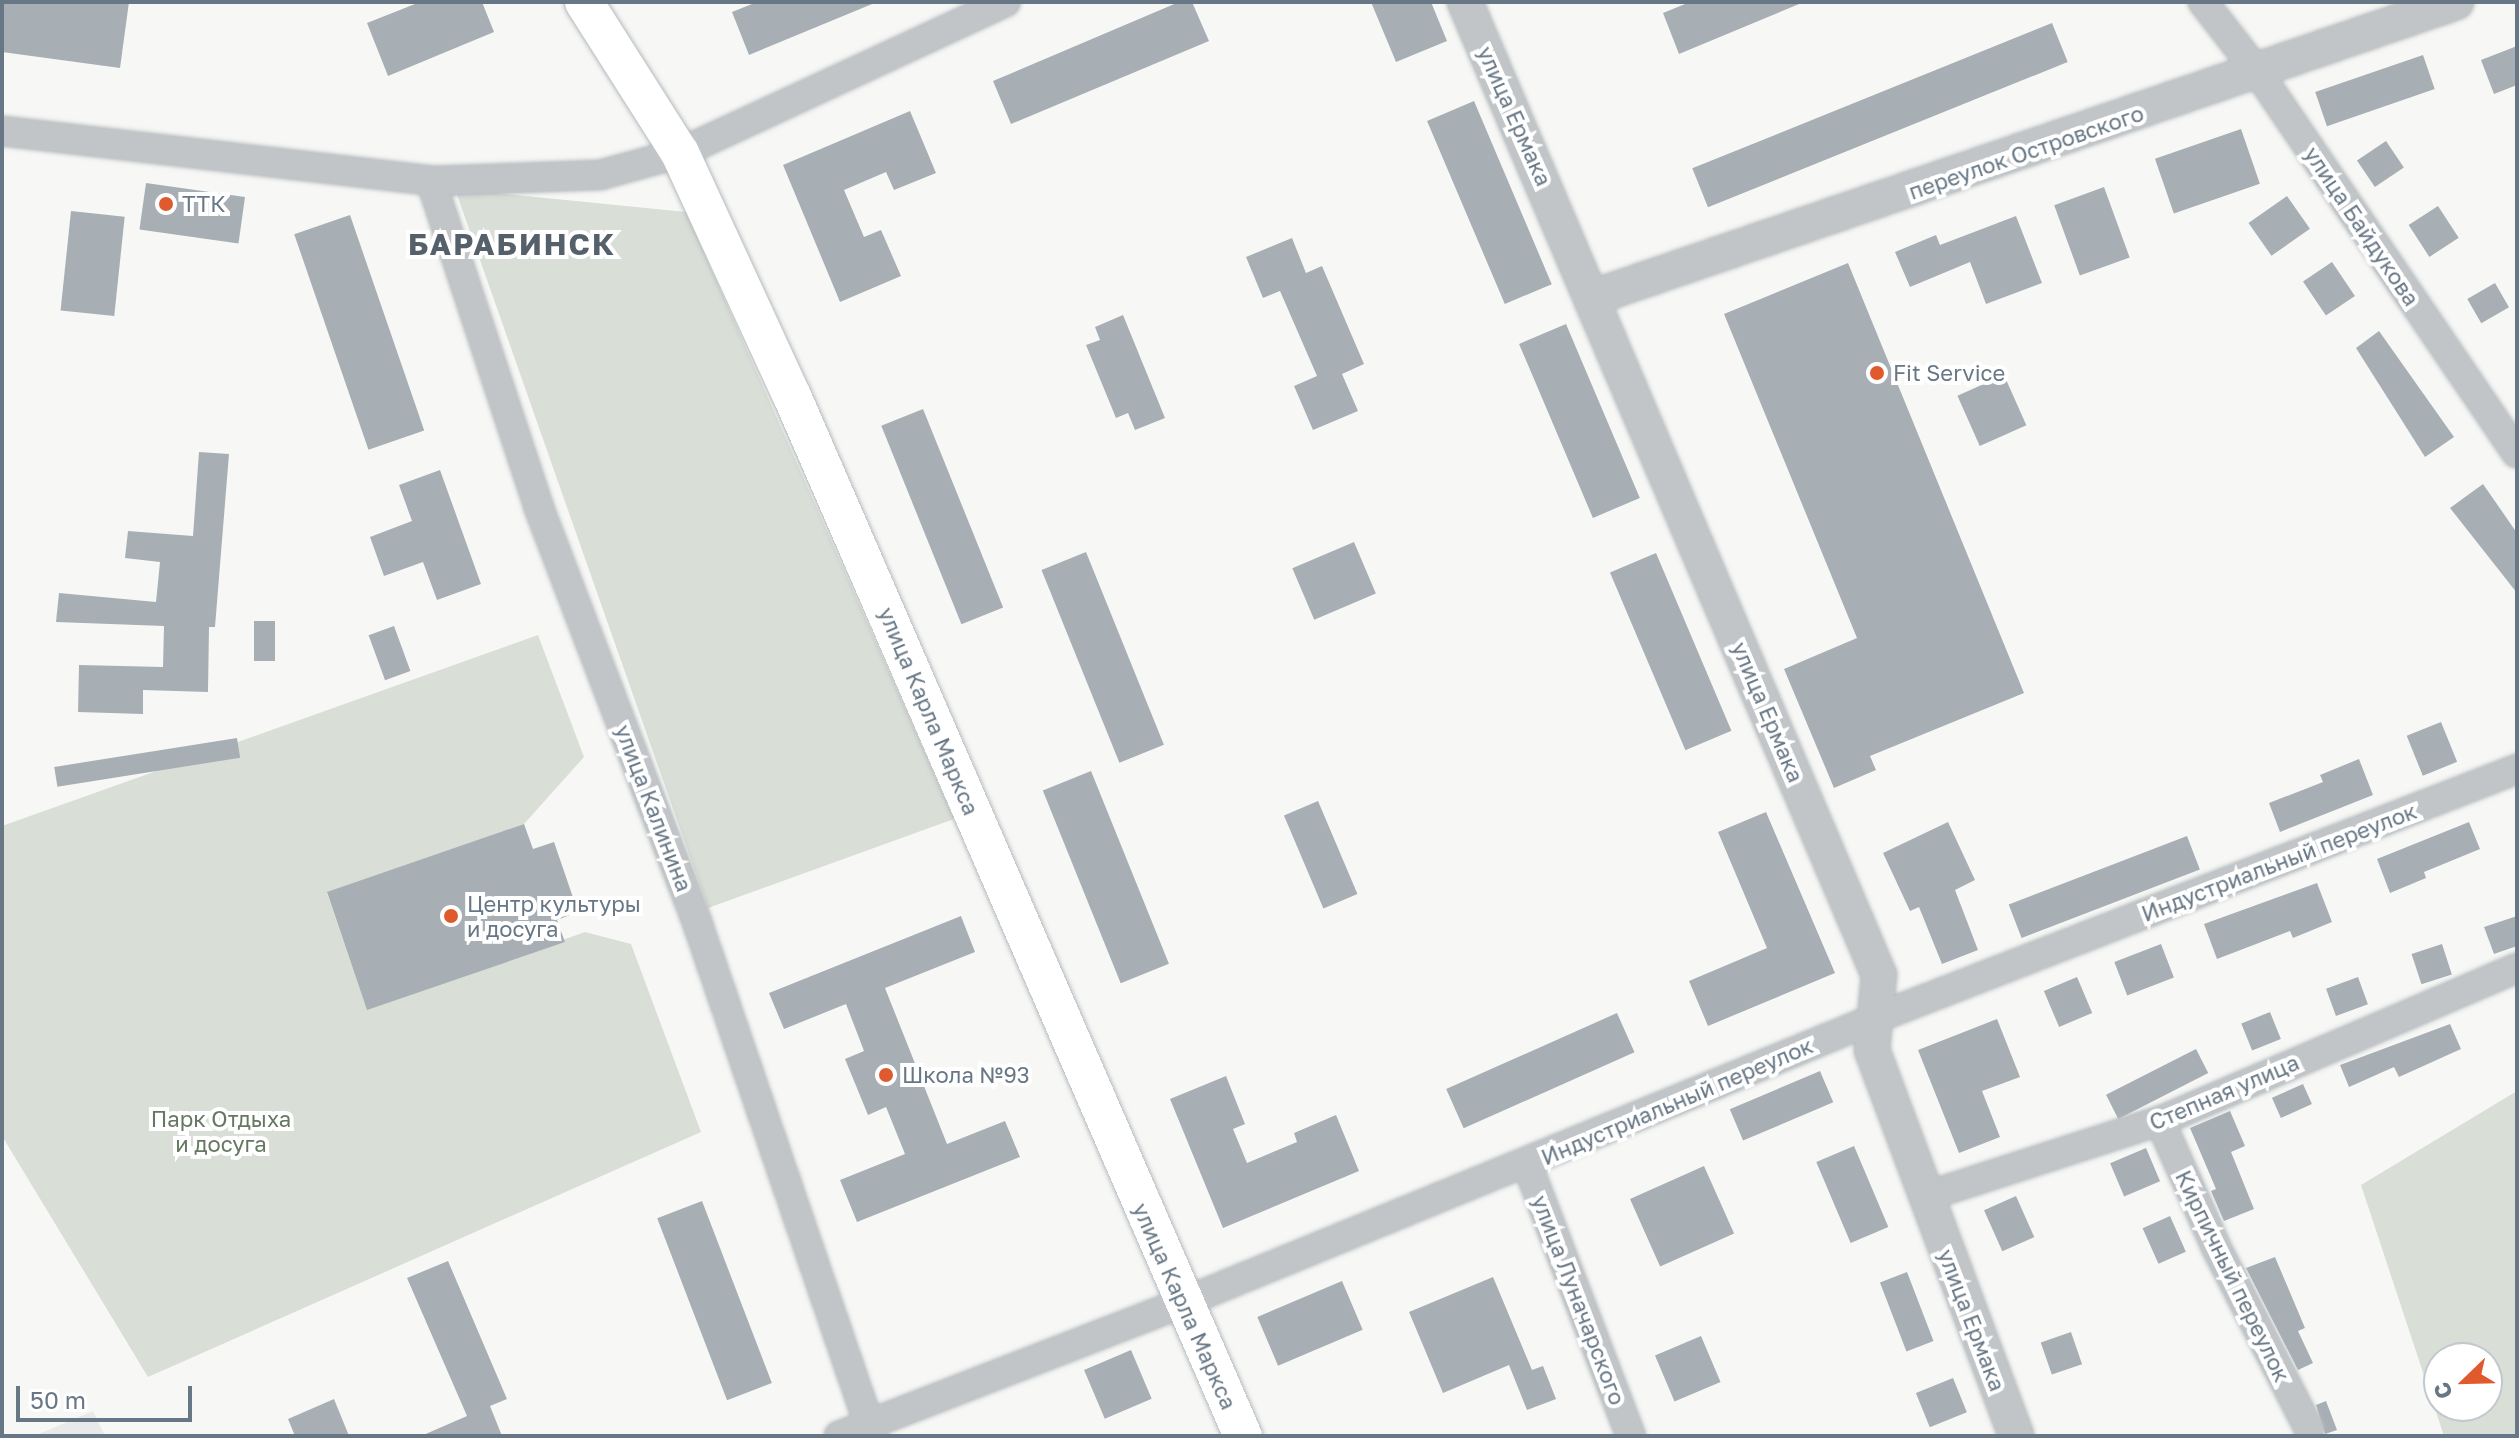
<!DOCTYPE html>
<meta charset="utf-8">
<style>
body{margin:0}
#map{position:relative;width:2519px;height:1438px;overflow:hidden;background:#f7f8f5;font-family:"Golos Text",sans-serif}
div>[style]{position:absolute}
.built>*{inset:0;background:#e8e9e8}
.green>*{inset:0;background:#d9ded6}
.building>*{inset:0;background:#a7afb5;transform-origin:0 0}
.roads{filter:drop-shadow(0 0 2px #b5babf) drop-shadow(0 0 2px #b5babf)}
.minor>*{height:28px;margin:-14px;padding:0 14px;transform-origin:14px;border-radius:14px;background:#c1c5c8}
.tertiary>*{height:34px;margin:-17px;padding:0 17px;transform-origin:17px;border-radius:17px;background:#c1c5c8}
.secondary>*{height:38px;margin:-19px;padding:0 19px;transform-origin:19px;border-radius:19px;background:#fff}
.dots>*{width:22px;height:22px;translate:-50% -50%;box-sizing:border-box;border:4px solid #fff;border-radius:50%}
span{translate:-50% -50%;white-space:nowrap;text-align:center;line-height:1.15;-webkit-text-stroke:8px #fff;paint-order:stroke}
.street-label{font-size:22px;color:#677785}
.poi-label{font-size:22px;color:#677785}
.left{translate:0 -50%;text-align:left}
.park-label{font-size:22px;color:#667762}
.district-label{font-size:30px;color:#55606a;font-weight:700;letter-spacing:2px}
.frame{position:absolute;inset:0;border:4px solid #677785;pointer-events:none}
.north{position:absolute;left:2423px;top:1342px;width:80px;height:80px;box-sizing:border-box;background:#fff;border:2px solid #c2c9ce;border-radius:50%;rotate:247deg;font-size:22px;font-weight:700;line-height:32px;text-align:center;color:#677785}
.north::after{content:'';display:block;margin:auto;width:28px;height:36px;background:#df5b2d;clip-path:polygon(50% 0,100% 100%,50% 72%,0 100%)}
.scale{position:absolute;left:16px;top:1386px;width:176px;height:36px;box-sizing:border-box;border:4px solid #677785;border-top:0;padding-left:10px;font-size:24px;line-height:28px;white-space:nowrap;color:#677785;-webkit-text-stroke:6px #fff;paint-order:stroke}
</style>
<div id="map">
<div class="built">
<div style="clip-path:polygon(93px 1411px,105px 1436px,34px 1436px)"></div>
</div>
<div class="green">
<div style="clip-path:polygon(455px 189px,686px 212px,954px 819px,708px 908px)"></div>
<div style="clip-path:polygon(538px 635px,584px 757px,524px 824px,327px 893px,367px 1009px,585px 932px,631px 944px,701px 1132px,148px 1377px,2px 1136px,2px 826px)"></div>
<div style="clip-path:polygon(evenodd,2517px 1091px,2517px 1436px,2444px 1436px,2361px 1185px,2517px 1091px,2439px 1358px,2487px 1358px,2487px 1406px,2439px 1406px,2439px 1358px)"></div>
</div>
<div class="building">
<div style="clip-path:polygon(2px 2px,129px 2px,120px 68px,2px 52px)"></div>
<div style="clip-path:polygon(420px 2px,482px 2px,494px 32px,388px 76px,367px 23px)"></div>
<div style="clip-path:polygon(757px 2px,877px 2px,749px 55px,732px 12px)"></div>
<div style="clip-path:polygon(1179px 2px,1192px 2px,1209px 41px,1011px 124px,993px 81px)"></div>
<div style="clip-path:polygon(1371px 2px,1431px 2px,1447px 41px,1396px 62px)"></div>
<div style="clip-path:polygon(1690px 2px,1804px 2px,1679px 54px,1663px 13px)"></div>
<div style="left:2052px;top:23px;width:42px;height:388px;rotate:68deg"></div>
<div style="clip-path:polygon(2517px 46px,2517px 85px,2494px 94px,2481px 60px)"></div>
<div style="left:2423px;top:55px;width:36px;height:114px;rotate:71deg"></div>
<div style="left:1474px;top:101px;width:199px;height:51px;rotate:67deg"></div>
<div style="clip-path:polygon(910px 111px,936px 173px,894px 190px,886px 172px,844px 190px,864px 237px,881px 230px,901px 276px,840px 302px,783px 165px)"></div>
<div style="left:2241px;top:129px;width:58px;height:91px;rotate:71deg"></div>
<div style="left:2386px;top:141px;width:32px;height:35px;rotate:56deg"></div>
<div style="left:146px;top:183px;width:100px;height:47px;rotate:8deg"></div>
<div style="left:2104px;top:187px;width:75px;height:53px;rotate:70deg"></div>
<div style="left:2287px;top:196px;width:40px;height:47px;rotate:55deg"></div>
<div style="left:2438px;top:206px;width:38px;height:35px;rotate:57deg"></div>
<div style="left:71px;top:211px;width:54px;height:100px;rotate:6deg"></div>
<div style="left:350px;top:215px;width:228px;height:59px;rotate:71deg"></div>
<div style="clip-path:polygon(2016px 216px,2042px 283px,1986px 304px,1970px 262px,1910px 287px,1895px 252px,1936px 235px,1940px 245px)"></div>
<div style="clip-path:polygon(1292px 238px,1306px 273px,1322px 266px,1364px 364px,1342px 374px,1358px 411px,1313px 430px,1294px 386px,1317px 376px,1280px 291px,1263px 298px,1246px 257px)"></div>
<div style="left:2332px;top:262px;width:41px;height:35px;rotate:56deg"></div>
<div style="clip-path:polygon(1848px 263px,2024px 693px,1870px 756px,1876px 770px,1834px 788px,1784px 669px,1857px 638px,1724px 314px)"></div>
<div style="left:2495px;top:283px;width:28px;height:32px;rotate:60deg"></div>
<div style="clip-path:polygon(1123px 315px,1165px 418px,1135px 430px,1128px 413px,1116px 418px,1086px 345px,1100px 340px,1095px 327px)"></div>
<div style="left:1566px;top:324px;width:189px;height:51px;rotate:67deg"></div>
<div style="clip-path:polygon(2379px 331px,2454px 437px,2425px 457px,2356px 348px)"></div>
<div style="left:2004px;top:375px;width:55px;height:51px;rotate:66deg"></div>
<div style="left:923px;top:409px;width:214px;height:45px;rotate:68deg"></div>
<div style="clip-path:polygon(199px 452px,229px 454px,215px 627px,209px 627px,208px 692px,143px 690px,143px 714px,78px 712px,79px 665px,163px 667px,164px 626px,56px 622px,59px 593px,156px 602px,160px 562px,125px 558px,128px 531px,193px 536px)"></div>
<div style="clip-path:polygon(440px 470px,481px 584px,437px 600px,423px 562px,384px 576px,370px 537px,412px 521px,399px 485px)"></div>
<div style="clip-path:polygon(2483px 484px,2517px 533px,2517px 593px,2450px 508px)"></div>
<div style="left:1354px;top:542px;width:56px;height:67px;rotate:67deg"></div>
<div style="left:1086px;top:552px;width:208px;height:48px;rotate:68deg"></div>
<div style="left:1656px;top:553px;width:193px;height:50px;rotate:67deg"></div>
<div style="left:254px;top:621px;width:21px;height:40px"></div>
<div style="left:394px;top:626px;width:48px;height:27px;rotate:70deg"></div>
<div style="left:2441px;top:722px;width:43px;height:37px;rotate:68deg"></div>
<div style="left:237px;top:738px;width:20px;height:185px;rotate:81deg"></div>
<div style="clip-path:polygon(2359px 759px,2373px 795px,2280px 832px,2269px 803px,2323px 782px,2320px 775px)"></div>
<div style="left:1091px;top:771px;width:208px;height:52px;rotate:68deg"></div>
<div style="left:1318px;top:801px;width:101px;height:37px;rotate:67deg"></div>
<div style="clip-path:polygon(1766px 812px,1835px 973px,1708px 1026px,1689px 981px,1767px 948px,1718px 832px)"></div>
<div style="clip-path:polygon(1948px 822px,1975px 880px,1955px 890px,1978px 950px,1942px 964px,1919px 907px,1910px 911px,1883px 853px)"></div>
<div style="clip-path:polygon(2469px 822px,2480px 849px,2424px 872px,2426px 878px,2390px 893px,2377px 859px)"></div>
<div style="clip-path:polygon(524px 824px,533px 849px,554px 842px,578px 912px,557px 920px,565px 942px,367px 1010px,327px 892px)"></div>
<div style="left:2187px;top:836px;width:36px;height:191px;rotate:69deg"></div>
<div style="clip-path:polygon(2317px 883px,2332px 922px,2293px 938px,2290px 931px,2217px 959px,2204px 924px)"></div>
<div style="clip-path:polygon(961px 916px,975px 952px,885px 988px,947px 1144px,1005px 1121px,1020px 1157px,857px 1222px,840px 1180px,905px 1154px,886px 1107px,868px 1115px,845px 1059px,864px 1051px,846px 1004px,784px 1029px,769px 993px)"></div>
<div style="clip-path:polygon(2517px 916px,2517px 946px,2494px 954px,2484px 927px)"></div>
<div style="left:2161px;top:944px;width:36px;height:50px;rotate:69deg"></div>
<div style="left:2442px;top:944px;width:32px;height:32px;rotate:72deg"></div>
<div style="left:2077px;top:977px;width:39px;height:36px;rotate:67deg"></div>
<div style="left:2358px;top:977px;width:29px;height:34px;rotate:70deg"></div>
<div style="left:2270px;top:1012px;width:29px;height:31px;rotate:68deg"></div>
<div style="left:1617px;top:1013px;width:43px;height:187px;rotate:66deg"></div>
<div style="clip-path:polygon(1997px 1019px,2020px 1077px,1982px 1091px,2000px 1137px,1959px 1153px,1918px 1050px)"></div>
<div style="clip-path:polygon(2450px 1024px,2461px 1049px,2399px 1077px,2394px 1067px,2349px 1087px,2340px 1065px)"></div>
<div style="left:2196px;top:1049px;width:27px;height:101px;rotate:63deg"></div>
<div style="left:1820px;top:1071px;width:34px;height:98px;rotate:67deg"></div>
<div style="clip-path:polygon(1226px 1076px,1245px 1124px,1233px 1129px,1247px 1163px,1297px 1142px,1294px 1133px,1336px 1115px,1359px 1171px,1223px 1228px,1170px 1099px)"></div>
<div style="left:2303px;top:1084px;width:22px;height:34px;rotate:66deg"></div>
<div style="clip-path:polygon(2230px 1111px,2245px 1146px,2231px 1152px,2254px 1209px,2224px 1221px,2211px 1191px,2216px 1189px,2190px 1128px)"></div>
<div style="left:1854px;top:1146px;width:88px;height:41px;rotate:67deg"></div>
<div style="left:2146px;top:1148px;width:36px;height:39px;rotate:67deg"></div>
<div style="left:1704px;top:1166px;width:74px;height:81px;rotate:66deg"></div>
<div style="left:2016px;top:1196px;width:45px;height:35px;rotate:66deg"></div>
<div style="left:702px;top:1201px;width:195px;height:48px;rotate:69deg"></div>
<div style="left:2170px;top:1216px;width:39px;height:30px;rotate:66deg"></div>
<div style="clip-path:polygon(2275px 1257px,2305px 1328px,2298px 1331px,2313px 1363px,2298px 1370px,2246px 1268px)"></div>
<div style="clip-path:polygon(448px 1261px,507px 1399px,490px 1406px,502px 1436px,421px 1436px,467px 1416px,407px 1278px)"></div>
<div style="left:1907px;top:1272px;width:74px;height:29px;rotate:69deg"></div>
<div style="clip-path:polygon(1493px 1277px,1532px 1370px,1543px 1366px,1556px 1399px,1527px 1410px,1509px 1365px,1443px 1393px,1409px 1312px)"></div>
<div style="left:1342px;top:1281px;width:53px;height:92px;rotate:67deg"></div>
<div style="left:2071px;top:1332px;width:34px;height:32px;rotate:71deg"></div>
<div style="left:1701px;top:1336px;width:50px;height:50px;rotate:67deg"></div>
<div style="left:1131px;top:1350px;width:53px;height:51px;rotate:67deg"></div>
<div style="left:1953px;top:1378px;width:37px;height:40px;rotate:68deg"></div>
<div style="clip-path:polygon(334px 1399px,349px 1436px,295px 1436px,288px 1419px)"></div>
<div style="clip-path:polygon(2326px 1401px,2337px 1430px,2325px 1434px,2316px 1405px)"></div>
</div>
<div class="roads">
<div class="minor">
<div style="left:2203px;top:2px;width:91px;rotate:52.1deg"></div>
<div style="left:2259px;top:74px;width:458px;rotate:55.8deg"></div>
<div style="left:2px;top:131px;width:432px;rotate:6.6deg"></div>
<div style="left:431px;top:181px;width:169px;rotate:-2deg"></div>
<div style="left:600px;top:175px;width:83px;rotate:-15.4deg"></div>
<div style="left:680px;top:153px;width:359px;rotate:-24.9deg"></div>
<div style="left:431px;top:181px;width:344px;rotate:71.7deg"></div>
<div style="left:539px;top:508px;width:443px;rotate:69.1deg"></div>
<div style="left:697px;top:922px;width:543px;rotate:71.1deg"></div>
<div style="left:2160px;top:1121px;width:138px;rotate:66deg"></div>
<div style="left:2216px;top:1247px;width:204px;rotate:62.9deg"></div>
<div style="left:1527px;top:1164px;width:291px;rotate:69.1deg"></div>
<div style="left:1924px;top:1197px;width:248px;rotate:-17.9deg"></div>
<div style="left:2160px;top:1121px;width:388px;rotate:-23.2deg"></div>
<div style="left:839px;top:1436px;width:368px;rotate:-21.2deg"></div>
<div style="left:1182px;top:1303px;width:753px;rotate:-22.31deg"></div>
<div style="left:1879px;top:1017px;width:685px;rotate:-21.24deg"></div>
</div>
<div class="tertiary">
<div style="left:1465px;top:2px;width:1057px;rotate:66.95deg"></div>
<div style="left:1879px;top:975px;width:75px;rotate:95.3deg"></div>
<div style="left:1872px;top:1050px;width:412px;rotate:69.5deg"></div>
<div style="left:1594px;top:297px;width:911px;rotate:-18.89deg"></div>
</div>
<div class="secondary">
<div style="left:584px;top:2px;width:179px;rotate:57.6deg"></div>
<div style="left:680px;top:153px;width:268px;rotate:65.3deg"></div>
<div style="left:792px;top:396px;width:1134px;rotate:66.56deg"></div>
</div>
</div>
<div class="dots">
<div style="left:166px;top:204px;background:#df5b2d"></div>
<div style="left:1877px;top:373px;background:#df5b2d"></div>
<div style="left:451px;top:916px;background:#df5b2d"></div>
<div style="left:886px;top:1075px;background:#df5b2d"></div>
</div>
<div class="street-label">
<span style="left:1515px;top:116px;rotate:66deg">улица Ермака</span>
<span style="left:2026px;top:152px;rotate:-19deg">переулок Островского</span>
<span style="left:2362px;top:226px;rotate:56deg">улица Байдукова</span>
<span style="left:929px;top:711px;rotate:67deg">улица Карла Маркса</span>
<span style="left:1768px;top:712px;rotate:67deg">улица Ермака</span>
<span style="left:654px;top:808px;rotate:69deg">улица Калинина</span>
<span style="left:2279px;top:862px;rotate:-21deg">Индустриальный переулок</span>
<span style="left:2224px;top:1092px;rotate:-23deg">Степная улица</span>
<span style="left:1677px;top:1101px;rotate:-23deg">Индустриальный переулок</span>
<span style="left:2233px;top:1276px;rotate:64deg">Кирпичный переулок</span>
<span style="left:1579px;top:1300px;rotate:69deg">улица Луначарского</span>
<span style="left:1185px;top:1306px;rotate:66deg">улица Карла Маркса</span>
<span style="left:1972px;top:1320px;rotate:69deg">улица Ермака</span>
</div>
<div class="poi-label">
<span class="left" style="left:182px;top:204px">ТТК</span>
<span class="left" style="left:1893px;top:373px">Fit Service</span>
<span class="left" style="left:467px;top:916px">Центр культуры<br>и досуга</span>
<span class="left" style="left:902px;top:1075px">Школа №93</span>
</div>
<div class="park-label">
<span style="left:221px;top:1131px">Парк Отдыха<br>и досуга</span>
</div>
<div class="district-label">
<span style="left:512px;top:244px">БАРАБИНСК</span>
</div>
<div class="frame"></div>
<div class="north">С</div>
<div class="scale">50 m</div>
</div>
